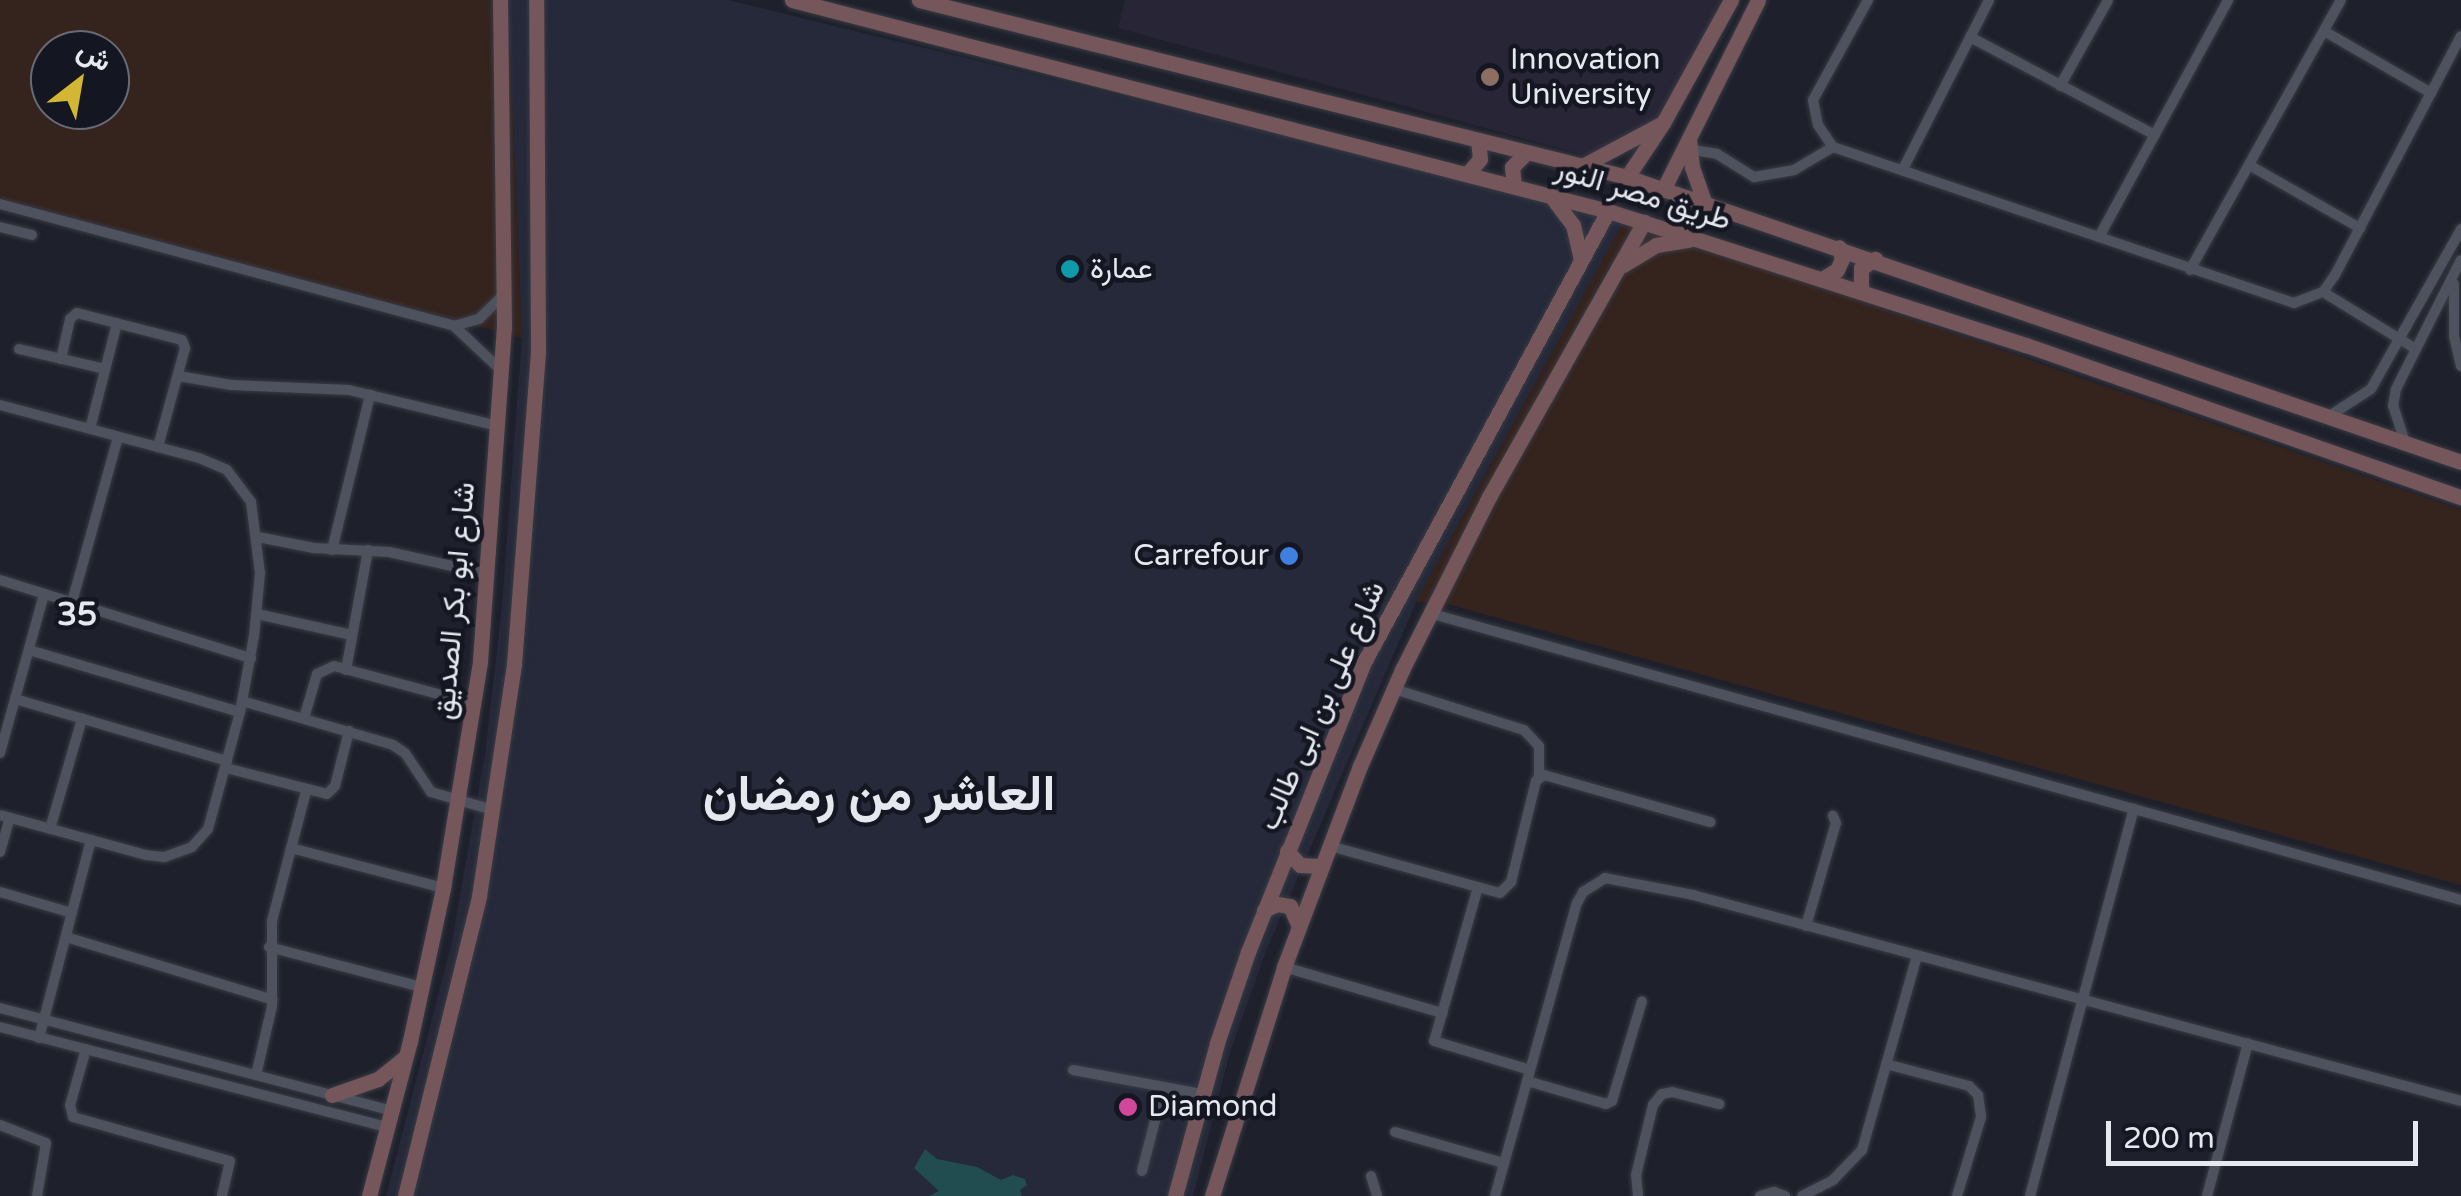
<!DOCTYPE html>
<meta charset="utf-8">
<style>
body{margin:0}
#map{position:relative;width:2461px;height:1196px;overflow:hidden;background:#1e212b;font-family:"Varela Round",Vazirmatn,sans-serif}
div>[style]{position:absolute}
.built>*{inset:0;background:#252939}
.industrial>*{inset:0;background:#35231d}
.education>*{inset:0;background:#282636}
.water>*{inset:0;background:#214d50}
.roads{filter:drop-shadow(0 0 2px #393b44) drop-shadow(0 0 2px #393b44)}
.street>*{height:10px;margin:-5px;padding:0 5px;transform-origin:5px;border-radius:5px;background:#4e525e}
.secondary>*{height:15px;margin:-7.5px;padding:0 7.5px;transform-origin:7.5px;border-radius:7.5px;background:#75575b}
.dots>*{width:28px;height:28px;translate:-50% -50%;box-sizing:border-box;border:5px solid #141721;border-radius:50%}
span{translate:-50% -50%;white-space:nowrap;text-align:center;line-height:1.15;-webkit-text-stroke:9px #141721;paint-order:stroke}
.poi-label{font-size:30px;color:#e6e8f0}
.left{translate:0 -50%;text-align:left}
.right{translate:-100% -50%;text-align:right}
.street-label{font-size:30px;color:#e6e8f0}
.neighbourhood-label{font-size:32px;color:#e6e8f0;font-weight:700}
.town-label{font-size:50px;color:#e6e8f0;font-weight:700}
.north{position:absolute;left:30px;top:30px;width:100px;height:100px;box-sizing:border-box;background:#141721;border:2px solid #686b74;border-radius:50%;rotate:31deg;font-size:28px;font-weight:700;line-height:40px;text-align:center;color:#e6e8f0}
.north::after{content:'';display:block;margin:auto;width:35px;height:45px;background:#d4b635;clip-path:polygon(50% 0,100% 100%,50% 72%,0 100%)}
.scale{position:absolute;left:2106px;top:1121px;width:312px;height:45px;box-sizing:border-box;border:5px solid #e6e8f0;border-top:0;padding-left:12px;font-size:30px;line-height:35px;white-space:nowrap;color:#e6e8f0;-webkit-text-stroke:8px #141721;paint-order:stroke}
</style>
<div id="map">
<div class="built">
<div style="clip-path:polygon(508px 0,728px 0,1625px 219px,1416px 602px,1266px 951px,1230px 1053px,1193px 1196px,386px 1196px,452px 942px,485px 754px,502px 607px,522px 338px)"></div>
</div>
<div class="industrial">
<div style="clip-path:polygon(evenodd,0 0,508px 0,522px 338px,0 198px,0 0,50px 50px,110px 50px,110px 110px,50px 110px,50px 50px)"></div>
<div style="clip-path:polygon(1625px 219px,2461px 510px,2461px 885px,1451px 605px,1416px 602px)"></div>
</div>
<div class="education">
<div style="clip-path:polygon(1125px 0,1723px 0,1654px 126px,1585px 155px,1118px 28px)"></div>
</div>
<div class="water">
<div style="clip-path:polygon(925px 1149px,937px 1159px,977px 1167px,1001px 1180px,1013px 1175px,1025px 1179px,1027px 1185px,1020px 1190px,1022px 1196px,929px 1196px,939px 1191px,914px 1168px)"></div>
</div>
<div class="roads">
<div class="street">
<div style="left:1868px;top:0;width:114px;rotate:118.8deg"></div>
<div style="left:1813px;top:100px;width:25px;rotate:79deg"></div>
<div style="left:1818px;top:125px;width:27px;rotate:56deg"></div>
<div style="left:1833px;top:147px;width:487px;rotate:18.7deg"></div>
<div style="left:2294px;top:303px;width:31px;rotate:-21deg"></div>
<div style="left:2323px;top:292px;width:21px;rotate:-55deg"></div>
<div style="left:2335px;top:275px;width:270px;rotate:-62.2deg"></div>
<div style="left:2324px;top:31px;width:124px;rotate:30.1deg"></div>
<div style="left:1970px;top:37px;width:209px;rotate:27.9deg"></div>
<div style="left:2060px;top:86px;width:98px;rotate:-60.8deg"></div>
<div style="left:1687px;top:149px;width:30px;rotate:9deg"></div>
<div style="left:1717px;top:154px;width:44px;rotate:31.9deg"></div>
<div style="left:1754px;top:177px;width:41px;rotate:-9.9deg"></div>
<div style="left:1794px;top:170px;width:45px;rotate:-30.5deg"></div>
<div style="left:2249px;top:165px;width:128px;rotate:29.6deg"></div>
<div style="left:1903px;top:169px;width:190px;rotate:-63deg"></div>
<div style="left:0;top:204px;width:470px;rotate:15deg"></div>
<div style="left:454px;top:326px;width:66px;rotate:43.2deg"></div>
<div style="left:0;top:227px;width:33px;rotate:14deg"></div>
<div style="left:2099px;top:237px;width:270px;rotate:-61.4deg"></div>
<div style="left:2190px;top:270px;width:309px;rotate:-60.8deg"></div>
<div style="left:2454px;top:284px;width:52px;rotate:90deg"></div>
<div style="left:2454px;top:336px;width:31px;rotate:77deg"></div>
<div style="left:2323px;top:292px;width:109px;rotate:31.5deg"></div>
<div style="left:454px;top:326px;width:26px;rotate:-16deg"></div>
<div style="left:479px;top:319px;width:33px;rotate:-45deg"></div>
<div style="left:19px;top:349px;width:88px;rotate:13.1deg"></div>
<div style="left:61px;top:359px;width:41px;rotate:-77.3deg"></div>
<div style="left:70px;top:319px;width:9px;rotate:-41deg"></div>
<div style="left:77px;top:313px;width:108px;rotate:14.4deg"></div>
<div style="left:182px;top:340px;width:9px;rotate:69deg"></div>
<div style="left:185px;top:348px;width:103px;rotate:105.3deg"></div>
<div style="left:178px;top:376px;width:54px;rotate:9.6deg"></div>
<div style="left:231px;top:385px;width:118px;rotate:2.4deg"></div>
<div style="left:349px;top:390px;width:153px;rotate:13.6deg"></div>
<div style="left:0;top:405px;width:206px;rotate:14.9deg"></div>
<div style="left:199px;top:458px;width:30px;rotate:23deg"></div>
<div style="left:227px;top:470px;width:40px;rotate:53deg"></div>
<div style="left:251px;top:502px;width:72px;rotate:82.8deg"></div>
<div style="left:260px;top:573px;width:63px;rotate:95.4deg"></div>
<div style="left:254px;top:636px;width:77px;rotate:100.4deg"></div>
<div style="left:240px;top:712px;width:121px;rotate:105.3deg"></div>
<div style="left:208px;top:829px;width:24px;rotate:132deg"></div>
<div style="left:192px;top:847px;width:30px;rotate:160deg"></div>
<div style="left:164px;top:857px;width:18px;rotate:-174deg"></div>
<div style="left:146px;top:855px;width:151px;rotate:-164.7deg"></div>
<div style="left:2329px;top:416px;width:50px;rotate:-32.7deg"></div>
<div style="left:2371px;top:389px;width:184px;rotate:-60.6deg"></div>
<div style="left:90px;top:429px;width:109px;rotate:-75.7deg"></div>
<div style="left:2405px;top:442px;width:38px;rotate:-108deg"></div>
<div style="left:2393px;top:406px;width:17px;rotate:-80deg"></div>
<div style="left:2396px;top:389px;width:144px;rotate:-63.3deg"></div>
<div style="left:258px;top:537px;width:57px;rotate:11.1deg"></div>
<div style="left:314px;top:548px;width:75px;rotate:3.1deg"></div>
<div style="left:389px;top:552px;width:101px;rotate:12.5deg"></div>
<div style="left:332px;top:550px;width:160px;rotate:-76.2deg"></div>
<div style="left:0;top:580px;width:263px;rotate:17.3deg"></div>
<div style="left:72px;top:602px;width:171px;rotate:-74.4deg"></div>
<div style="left:1429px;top:613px;width:1071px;rotate:15.54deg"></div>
<div style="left:257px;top:614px;width:97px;rotate:12.5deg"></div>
<div style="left:29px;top:650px;width:220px;rotate:16.4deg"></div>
<div style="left:346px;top:670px;width:122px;rotate:-79.6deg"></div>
<div style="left:1394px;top:689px;width:136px;rotate:17.5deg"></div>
<div style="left:1524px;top:730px;width:22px;rotate:47deg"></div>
<div style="left:1539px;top:746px;width:30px;rotate:90deg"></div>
<div style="left:15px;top:699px;width:221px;rotate:16.3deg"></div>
<div style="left:242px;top:701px;width:157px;rotate:16.2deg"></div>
<div style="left:393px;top:745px;width:14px;rotate:34deg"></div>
<div style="left:405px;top:753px;width:47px;rotate:56.3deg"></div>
<div style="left:431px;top:792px;width:65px;rotate:16.2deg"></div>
<div style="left:304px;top:718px;width:46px;rotate:-73.5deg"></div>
<div style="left:317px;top:674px;width:19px;rotate:-25deg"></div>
<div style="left:334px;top:666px;width:146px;rotate:15.1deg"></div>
<div style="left:0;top:753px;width:165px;rotate:-74.5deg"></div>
<div style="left:226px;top:768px;width:104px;rotate:14.4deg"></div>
<div style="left:327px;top:794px;width:11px;rotate:-45deg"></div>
<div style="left:335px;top:786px;width:57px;rotate:-75.7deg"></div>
<div style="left:50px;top:829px;width:115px;rotate:-73.8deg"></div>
<div style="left:1330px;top:846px;width:176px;rotate:15.5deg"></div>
<div style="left:1500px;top:893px;width:16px;rotate:-45deg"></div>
<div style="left:1511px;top:882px;width:104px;rotate:-76.1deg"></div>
<div style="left:1536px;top:781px;width:10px;rotate:-37deg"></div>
<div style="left:1544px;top:775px;width:173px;rotate:15.8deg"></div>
<div style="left:291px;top:848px;width:157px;rotate:14.7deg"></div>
<div style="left:0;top:852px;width:35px;rotate:-74deg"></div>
<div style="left:1478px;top:887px;width:160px;rotate:105.9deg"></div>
<div style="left:1434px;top:1041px;width:100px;rotate:16.8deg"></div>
<div style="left:0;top:892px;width:75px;rotate:16.3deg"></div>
<div style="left:1806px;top:926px;width:107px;rotate:-73.8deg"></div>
<div style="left:1836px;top:823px;width:8px;rotate:-113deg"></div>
<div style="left:66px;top:937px;width:216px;rotate:16.9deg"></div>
<div style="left:269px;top:947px;width:158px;rotate:14.7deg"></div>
<div style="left:1284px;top:967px;width:165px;rotate:16.2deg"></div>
<div style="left:0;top:1008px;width:405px;rotate:14.7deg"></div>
<div style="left:0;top:1027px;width:401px;rotate:14.5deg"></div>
<div style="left:39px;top:1038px;width:205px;rotate:-75.3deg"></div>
<div style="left:86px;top:1049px;width:58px;rotate:105.9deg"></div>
<div style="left:70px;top:1105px;width:12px;rotate:76deg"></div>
<div style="left:73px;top:1117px;width:163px;rotate:15.7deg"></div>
<div style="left:230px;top:1161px;width:36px;rotate:103deg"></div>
<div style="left:1886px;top:1064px;width:86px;rotate:14.8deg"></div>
<div style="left:1969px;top:1086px;width:13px;rotate:45deg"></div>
<div style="left:1978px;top:1095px;width:22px;rotate:82deg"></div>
<div style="left:1981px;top:1117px;width:83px;rotate:106.9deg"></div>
<div style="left:1073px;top:1070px;width:132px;rotate:10.5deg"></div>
<div style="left:256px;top:1075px;width:71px;rotate:-76.9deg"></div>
<div style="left:272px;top:1006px;width:85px;rotate:-90deg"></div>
<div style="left:272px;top:921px;width:134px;rotate:-75.3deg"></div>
<div style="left:1527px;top:1081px;width:82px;rotate:16.2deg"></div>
<div style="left:1606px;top:1104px;width:7px;rotate:-27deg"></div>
<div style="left:1612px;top:1101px;width:104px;rotate:-73.3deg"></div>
<div style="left:0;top:1125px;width:49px;rotate:21.4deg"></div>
<div style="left:46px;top:1143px;width:54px;rotate:99.6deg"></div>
<div style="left:1395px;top:1132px;width:113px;rotate:15.9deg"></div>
<div style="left:1142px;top:1171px;width:56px;rotate:-75.5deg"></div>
<div style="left:1156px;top:1117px;width:30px;rotate:-64deg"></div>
<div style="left:1371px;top:1176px;width:21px;rotate:73deg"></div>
<div style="left:1495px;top:1196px;width:304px;rotate:-74.4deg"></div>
<div style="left:1577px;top:903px;width:13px;rotate:-61deg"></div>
<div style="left:1583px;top:892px;width:26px;rotate:-32deg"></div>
<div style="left:1605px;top:878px;width:90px;rotate:10.9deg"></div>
<div style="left:1693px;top:895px;width:795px;rotate:15.01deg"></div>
<div style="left:1638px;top:1196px;width:21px;rotate:-95deg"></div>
<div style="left:1636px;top:1175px;width:72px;rotate:-76.3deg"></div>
<div style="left:1653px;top:1105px;width:14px;rotate:-51deg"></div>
<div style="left:1662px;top:1094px;width:10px;rotate:-11deg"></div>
<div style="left:1672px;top:1092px;width:49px;rotate:14.3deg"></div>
<div style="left:1760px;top:1196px;width:15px;rotate:-16deg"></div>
<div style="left:1774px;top:1192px;width:12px;rotate:20deg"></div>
<div style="left:1802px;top:1196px;width:35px;rotate:-27deg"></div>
<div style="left:1833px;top:1180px;width:42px;rotate:-46deg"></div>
<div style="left:1862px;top:1150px;width:202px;rotate:-74.2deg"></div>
<div style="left:2030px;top:1196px;width:401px;rotate:-75deg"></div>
<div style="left:2207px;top:1196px;width:158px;rotate:-75deg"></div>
</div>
<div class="secondary">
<div style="left:792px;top:0;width:843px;rotate:14.5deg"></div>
<div style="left:1608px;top:211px;width:439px;rotate:17.8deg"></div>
<div style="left:2026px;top:345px;width:461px;rotate:19.3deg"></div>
<div style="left:919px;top:0;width:730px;rotate:14.04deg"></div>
<div style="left:1627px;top:177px;width:881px;rotate:18.87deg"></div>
<div style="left:1689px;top:139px;width:28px;rotate:84deg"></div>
<div style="left:1692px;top:167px;width:42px;rotate:70.7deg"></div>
<div style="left:1584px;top:165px;width:89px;rotate:-28deg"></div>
<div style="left:1468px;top:173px;width:18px;rotate:-49deg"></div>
<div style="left:1480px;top:159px;width:18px;rotate:-96deg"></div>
<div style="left:1627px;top:177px;width:65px;rotate:-56.3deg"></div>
<div style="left:1663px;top:123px;width:141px;rotate:-61.1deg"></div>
<div style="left:1514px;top:186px;width:19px;rotate:-96deg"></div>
<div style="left:1512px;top:167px;width:21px;rotate:-45deg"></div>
<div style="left:1663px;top:190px;width:212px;rotate:-63.4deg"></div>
<div style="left:1551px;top:196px;width:36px;rotate:53deg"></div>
<div style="left:1573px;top:225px;width:36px;rotate:77deg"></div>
<div style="left:1623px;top:265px;width:39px;rotate:-31deg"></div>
<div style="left:1656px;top:245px;width:33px;rotate:-9deg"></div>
<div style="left:1822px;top:279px;width:17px;rotate:-31deg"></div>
<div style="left:1837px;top:270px;width:12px;rotate:-66deg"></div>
<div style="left:1842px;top:259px;width:12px;rotate:-104deg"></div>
<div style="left:1861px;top:292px;width:24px;rotate:-90deg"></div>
<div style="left:1861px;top:268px;width:17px;rotate:-33deg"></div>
<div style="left:1287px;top:851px;width:19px;rotate:47deg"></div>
<div style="left:1300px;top:865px;width:22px;rotate:3deg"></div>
<div style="left:1264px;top:910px;width:14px;rotate:-25deg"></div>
<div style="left:1277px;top:904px;width:13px;rotate:9deg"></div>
<div style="left:1290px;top:906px;width:22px;rotate:66deg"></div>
<div style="left:332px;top:1095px;width:49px;rotate:-19.2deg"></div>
<div style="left:378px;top:1079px;width:33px;rotate:-39deg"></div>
<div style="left:369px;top:1196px;width:160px;rotate:-75.2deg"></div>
<div style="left:410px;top:1041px;width:157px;rotate:-77.8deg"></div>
<div style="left:443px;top:888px;width:230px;rotate:-80.7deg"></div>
<div style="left:480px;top:661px;width:336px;rotate:-85.9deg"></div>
<div style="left:504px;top:326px;width:326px;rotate:-90.7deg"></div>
<div style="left:405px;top:1196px;width:309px;rotate:-76.1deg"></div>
<div style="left:479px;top:896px;width:235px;rotate:-81.4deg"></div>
<div style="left:514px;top:664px;width:314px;rotate:-85.6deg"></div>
<div style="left:538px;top:351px;width:351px;rotate:-90.3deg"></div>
<div style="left:1175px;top:1196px;width:159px;rotate:-74.6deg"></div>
<div style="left:1217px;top:1043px;width:96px;rotate:-71.2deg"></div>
<div style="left:1248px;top:952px;width:310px;rotate:-68.2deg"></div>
<div style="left:1363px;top:664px;width:515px;rotate:-61.59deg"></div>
<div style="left:1212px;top:1196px;width:240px;rotate:-72.5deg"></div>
<div style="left:1284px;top:967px;width:215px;rotate:-69.3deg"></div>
<div style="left:1360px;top:766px;width:105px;rotate:-66.4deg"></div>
<div style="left:1402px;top:670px;width:194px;rotate:-63.3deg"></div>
<div style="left:1489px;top:497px;width:316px;rotate:-60.6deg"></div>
</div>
</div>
<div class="dots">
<div style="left:1490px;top:77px;background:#8d6e63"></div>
<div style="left:1070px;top:269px;background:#0f9aa8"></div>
<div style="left:1289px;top:556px;background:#3f7fe0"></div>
<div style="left:1128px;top:1107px;background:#d1479c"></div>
</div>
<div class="poi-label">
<span class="left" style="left:1510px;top:77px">Innovation<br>University</span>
<span class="left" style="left:1090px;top:269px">عمارة</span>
<span class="right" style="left:1269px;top:556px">Carrefour</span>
<span class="left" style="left:1148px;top:1107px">Diamond</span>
</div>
<div class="street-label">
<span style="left:1643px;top:195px;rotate:17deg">طريق مصر النور</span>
<span style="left:455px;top:601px;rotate:-85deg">شارع ابو بكر الصديق</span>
<span style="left:1322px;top:706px;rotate:-66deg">شارع على بن ابى طالب</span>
</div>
<div class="neighbourhood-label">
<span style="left:77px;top:615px">35</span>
</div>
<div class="town-label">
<span style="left:879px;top:795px">العاشر من رمضان</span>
</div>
<div class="north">ش</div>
<div class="scale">200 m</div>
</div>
